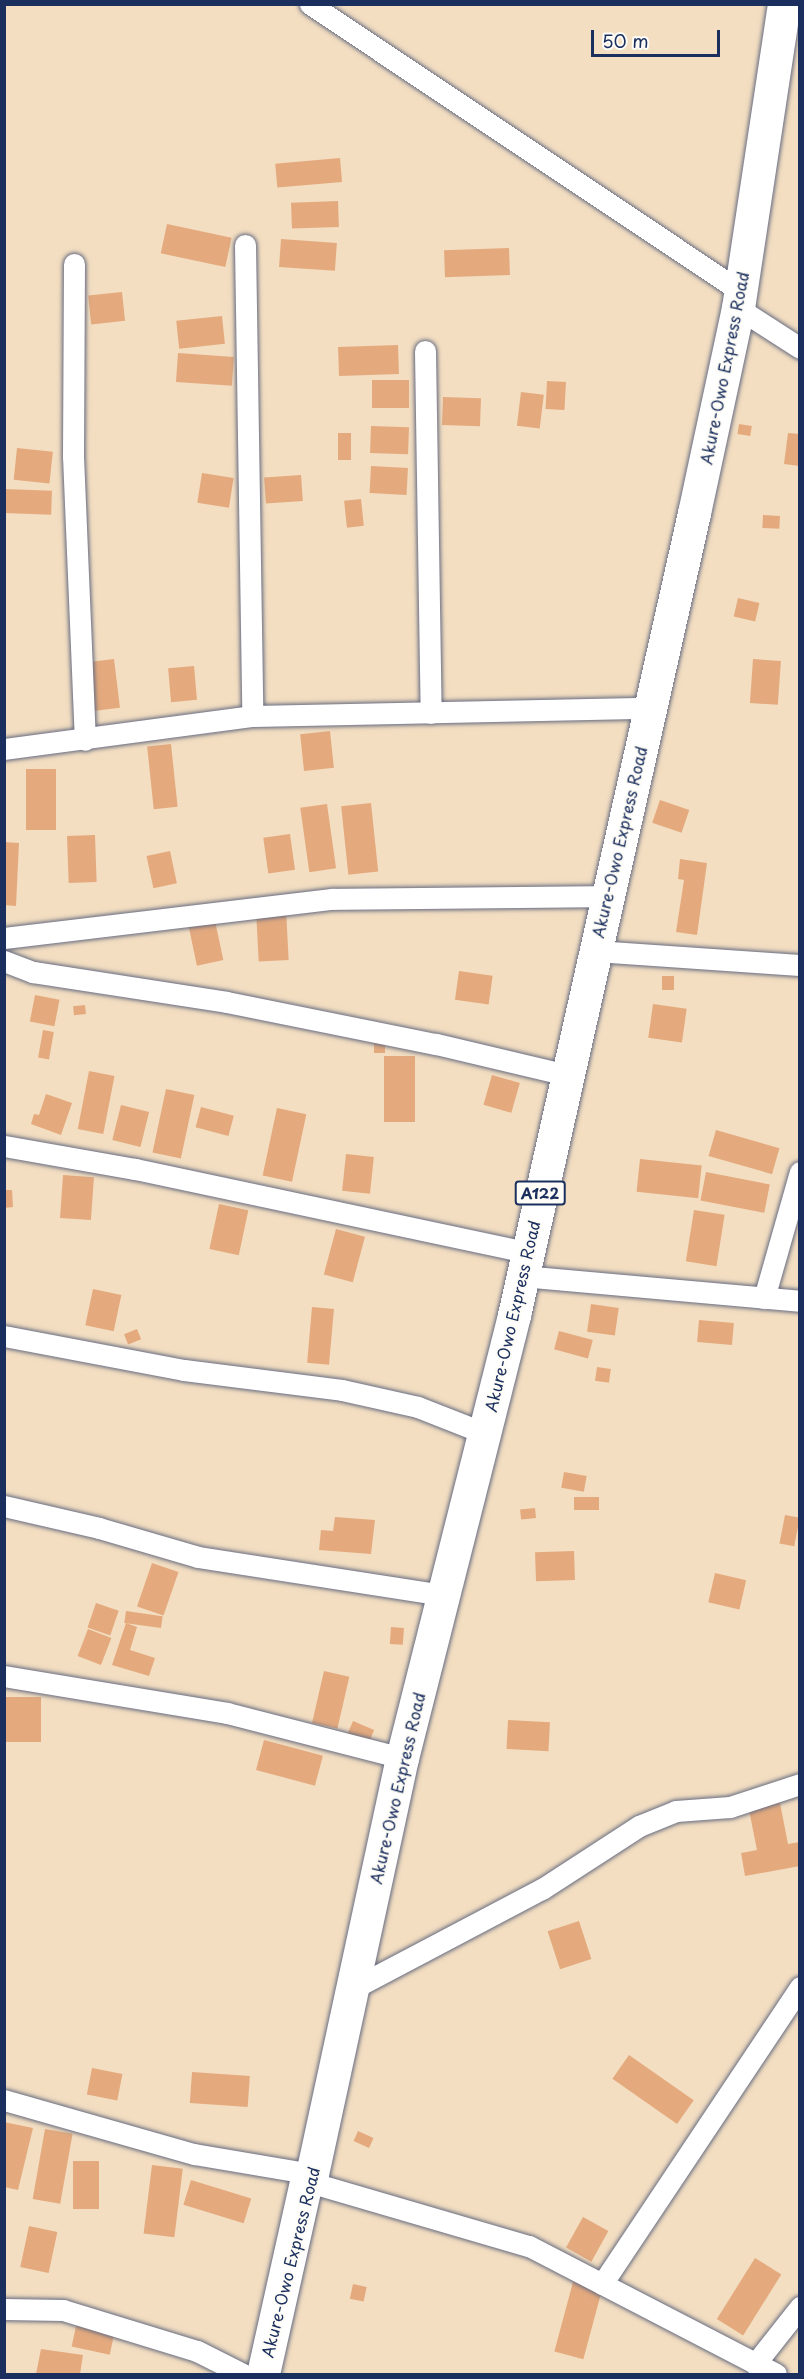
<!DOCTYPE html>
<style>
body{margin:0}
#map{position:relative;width:804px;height:2379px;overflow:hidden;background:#f3dec1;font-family:"Playpen Sans",sans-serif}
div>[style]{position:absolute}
.building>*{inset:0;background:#e4aa7e;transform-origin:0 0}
.roads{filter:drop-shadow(0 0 2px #676c81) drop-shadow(0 0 2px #676c81)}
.minor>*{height:21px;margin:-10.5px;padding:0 10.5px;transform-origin:10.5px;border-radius:10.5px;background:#fff}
.trunk>*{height:33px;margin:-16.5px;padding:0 16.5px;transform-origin:16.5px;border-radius:16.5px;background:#fff}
span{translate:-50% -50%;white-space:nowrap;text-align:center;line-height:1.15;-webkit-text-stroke:4.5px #fdfcf7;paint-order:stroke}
.shield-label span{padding:2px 4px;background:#fdfcf7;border:2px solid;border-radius:4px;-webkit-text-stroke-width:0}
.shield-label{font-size:15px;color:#1b2f5e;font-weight:700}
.street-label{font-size:16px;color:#1b2f5e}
.frame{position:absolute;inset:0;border:6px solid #1b2f5e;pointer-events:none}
.scale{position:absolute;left:591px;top:30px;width:129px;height:27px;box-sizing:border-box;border:3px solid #1b2f5e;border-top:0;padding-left:8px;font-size:18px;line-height:21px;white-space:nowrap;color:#1b2f5e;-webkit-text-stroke:4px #fdfcf7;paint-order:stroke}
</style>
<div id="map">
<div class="building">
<div style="left:340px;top:158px;width:24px;height:65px;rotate:85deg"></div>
<div style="left:338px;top:201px;width:26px;height:47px;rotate:88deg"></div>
<div style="left:167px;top:224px;width:66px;height:30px;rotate:12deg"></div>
<div style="left:281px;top:239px;width:56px;height:28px;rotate:4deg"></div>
<div style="left:509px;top:248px;width:27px;height:65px;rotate:88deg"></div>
<div style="left:122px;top:292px;width:29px;height:34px;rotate:84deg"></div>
<div style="left:222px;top:316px;width:28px;height:46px;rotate:84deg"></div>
<div style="left:398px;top:345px;width:29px;height:60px;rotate:88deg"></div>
<div style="left:178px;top:353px;width:56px;height:29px;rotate:4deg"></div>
<div style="left:409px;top:380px;width:28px;height:37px;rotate:90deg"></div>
<div style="left:547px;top:381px;width:19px;height:28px;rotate:3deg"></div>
<div style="left:521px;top:392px;width:23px;height:34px;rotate:7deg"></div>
<div style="left:443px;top:397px;width:38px;height:28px;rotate:2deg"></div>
<div style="left:739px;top:424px;width:13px;height:10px;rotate:9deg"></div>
<div style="left:371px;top:426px;width:38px;height:27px;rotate:2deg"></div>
<div style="left:338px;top:433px;width:13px;height:27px"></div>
<div style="clip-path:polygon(788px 433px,800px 434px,800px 466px,784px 464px)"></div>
<div style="left:17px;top:448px;width:36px;height:32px;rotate:6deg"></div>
<div style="left:371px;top:466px;width:37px;height:27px;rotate:3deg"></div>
<div style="left:202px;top:473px;width:32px;height:30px;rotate:9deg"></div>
<div style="left:301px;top:475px;width:26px;height:37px;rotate:86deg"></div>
<div style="left:4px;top:489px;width:48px;height:24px;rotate:2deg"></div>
<div style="left:361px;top:499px;width:27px;height:17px;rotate:84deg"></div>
<div style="left:763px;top:515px;width:17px;height:13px;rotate:3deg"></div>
<div style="left:738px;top:598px;width:22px;height:19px;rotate:13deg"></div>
<div style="left:114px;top:659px;width:49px;height:27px;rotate:83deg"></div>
<div style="left:753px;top:659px;width:28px;height:44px;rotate:4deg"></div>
<div style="left:194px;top:666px;width:34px;height:26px;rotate:85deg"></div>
<div style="left:330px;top:731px;width:37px;height:30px;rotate:84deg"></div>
<div style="left:171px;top:744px;width:63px;height:24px;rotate:84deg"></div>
<div style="left:26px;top:769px;width:30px;height:61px"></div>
<div style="left:660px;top:800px;width:31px;height:24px;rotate:19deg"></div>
<div style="left:371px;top:803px;width:69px;height:30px;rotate:84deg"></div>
<div style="left:327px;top:804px;width:65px;height:27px;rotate:82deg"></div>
<div style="left:290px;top:834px;width:36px;height:27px;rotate:82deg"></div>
<div style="left:95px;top:835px;width:47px;height:28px;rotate:88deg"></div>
<div style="clip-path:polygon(4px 842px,19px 843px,16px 906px,4px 905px)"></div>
<div style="left:170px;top:851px;width:33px;height:24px;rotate:78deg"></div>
<div style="clip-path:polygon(680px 859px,707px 863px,697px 935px,676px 932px,684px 880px,678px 879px)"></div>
<div style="left:286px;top:909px;width:51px;height:30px;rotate:87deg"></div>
<div style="left:214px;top:916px;width:45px;height:27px;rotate:78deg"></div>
<div style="left:459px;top:971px;width:34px;height:29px;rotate:8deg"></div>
<div style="left:662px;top:976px;width:12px;height:14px"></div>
<div style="left:35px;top:995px;width:25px;height:27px;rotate:11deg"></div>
<div style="left:653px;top:1004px;width:34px;height:34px;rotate:8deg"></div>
<div style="left:85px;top:1005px;width:9px;height:12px;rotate:84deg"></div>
<div style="left:43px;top:1030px;width:11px;height:28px;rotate:10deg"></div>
<div style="left:374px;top:1040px;width:11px;height:13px"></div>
<div style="left:384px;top:1056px;width:31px;height:66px"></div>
<div style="left:89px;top:1071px;width:26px;height:59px;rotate:11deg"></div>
<div style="left:492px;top:1075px;width:29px;height:31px;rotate:16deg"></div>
<div style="left:166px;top:1089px;width:29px;height:65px;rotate:12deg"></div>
<div style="clip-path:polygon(46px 1094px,72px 1103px,61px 1135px,31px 1124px,34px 1114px,39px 1115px)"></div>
<div style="left:121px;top:1105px;width:29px;height:36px;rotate:14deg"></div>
<div style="left:201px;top:1107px;width:34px;height:21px;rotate:15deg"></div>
<div style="left:277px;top:1108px;width:30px;height:69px;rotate:12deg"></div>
<div style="left:716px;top:1130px;width:66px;height:27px;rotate:16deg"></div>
<div style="left:346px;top:1154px;width:28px;height:37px;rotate:6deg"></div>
<div style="left:640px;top:1159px;width:62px;height:33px;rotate:6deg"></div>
<div style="left:706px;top:1172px;width:65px;height:29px;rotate:11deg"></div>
<div style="left:63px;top:1175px;width:31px;height:43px;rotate:4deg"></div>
<div style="clip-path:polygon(4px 1190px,12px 1190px,13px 1207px,4px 1208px)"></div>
<div style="left:219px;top:1204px;width:30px;height:46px;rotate:12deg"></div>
<div style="left:694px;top:1210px;width:31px;height:52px;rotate:9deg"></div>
<div style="left:336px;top:1229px;width:30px;height:47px;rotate:15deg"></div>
<div style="left:93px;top:1289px;width:29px;height:37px;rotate:12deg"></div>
<div style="left:591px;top:1304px;width:28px;height:28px;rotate:8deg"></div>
<div style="left:312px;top:1307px;width:22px;height:56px;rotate:5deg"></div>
<div style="left:699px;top:1320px;width:35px;height:22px;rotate:5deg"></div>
<div style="left:137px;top:1329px;width:11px;height:14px;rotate:68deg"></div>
<div style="left:559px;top:1331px;width:35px;height:19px;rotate:15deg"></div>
<div style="left:597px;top:1367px;width:14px;height:14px;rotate:8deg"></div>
<div style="left:564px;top:1472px;width:23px;height:16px;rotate:10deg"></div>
<div style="left:574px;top:1497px;width:25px;height:13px"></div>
<div style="left:535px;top:1508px;width:10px;height:15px;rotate:84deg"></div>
<div style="left:785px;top:1515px;width:15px;height:29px;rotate:11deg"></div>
<div style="clip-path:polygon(335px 1517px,375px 1520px,371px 1554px,319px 1550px,321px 1530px,333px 1531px)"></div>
<div style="left:574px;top:1551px;width:29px;height:39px;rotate:88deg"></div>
<div style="left:152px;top:1563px;width:28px;height:46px;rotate:19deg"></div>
<div style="left:715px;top:1573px;width:32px;height:30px;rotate:13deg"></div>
<div style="left:96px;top:1603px;width:24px;height:26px;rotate:19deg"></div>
<div style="left:126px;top:1611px;width:37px;height:12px;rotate:8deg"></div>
<div style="clip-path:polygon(126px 1623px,137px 1627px,130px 1650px,155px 1658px,149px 1676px,112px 1665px)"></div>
<div style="left:391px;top:1627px;width:13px;height:17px;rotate:4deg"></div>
<div style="left:88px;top:1629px;width:25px;height:29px;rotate:21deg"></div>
<div style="left:324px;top:1671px;width:26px;height:53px;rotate:13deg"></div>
<div style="left:4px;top:1697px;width:37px;height:45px"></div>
<div style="left:508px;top:1720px;width:42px;height:29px;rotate:3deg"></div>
<div style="left:353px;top:1721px;width:23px;height:14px;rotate:23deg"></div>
<div style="left:264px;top:1740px;width:61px;height:31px;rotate:15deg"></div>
<div style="clip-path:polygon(780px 1803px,788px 1844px,800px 1842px,800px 1866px,745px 1876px,741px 1853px,757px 1850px,749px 1810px)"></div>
<div style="left:579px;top:1921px;width:40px;height:33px;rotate:72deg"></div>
<div style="left:629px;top:2055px;width:79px;height:29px;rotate:35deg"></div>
<div style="left:92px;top:2068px;width:31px;height:27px;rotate:11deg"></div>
<div style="left:192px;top:2072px;width:58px;height:31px;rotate:4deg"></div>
<div style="clip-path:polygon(4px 2122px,33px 2128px,18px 2190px,4px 2187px)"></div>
<div style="left:45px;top:2129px;width:28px;height:71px;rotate:10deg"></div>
<div style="left:358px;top:2131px;width:17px;height:11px;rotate:24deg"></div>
<div style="left:99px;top:2161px;width:48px;height:26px;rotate:90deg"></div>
<div style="left:152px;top:2165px;width:31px;height:69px;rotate:7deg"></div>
<div style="left:191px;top:2180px;width:63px;height:26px;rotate:17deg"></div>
<div style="left:583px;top:2217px;width:29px;height:35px;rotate:29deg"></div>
<div style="left:29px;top:2226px;width:29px;height:42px;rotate:12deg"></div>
<div style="left:755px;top:2258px;width:31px;height:72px;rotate:32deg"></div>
<div style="left:573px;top:2282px;width:30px;height:72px;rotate:15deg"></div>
<div style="left:353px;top:2284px;width:14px;height:15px;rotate:12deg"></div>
<div style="left:76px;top:2326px;width:39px;height:21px;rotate:12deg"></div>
<div style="clip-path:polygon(41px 2349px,83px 2355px,80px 2374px,36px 2374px)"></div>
</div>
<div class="roads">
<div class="minor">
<div style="left:310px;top:4px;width:517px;rotate:33.72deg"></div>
<div style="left:245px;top:245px;width:471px;rotate:89.1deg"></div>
<div style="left:74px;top:264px;width:192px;rotate:90.3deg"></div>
<div style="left:73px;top:456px;width:284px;rotate:87.6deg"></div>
<div style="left:738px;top:308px;width:74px;rotate:32.8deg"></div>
<div style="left:425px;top:351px;width:362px;rotate:89.1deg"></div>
<div style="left:4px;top:749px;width:250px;rotate:-7.6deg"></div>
<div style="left:252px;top:716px;width:398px;rotate:-1.2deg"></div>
<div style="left:4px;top:938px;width:330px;rotate:-6.8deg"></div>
<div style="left:332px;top:899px;width:275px;rotate:-0.6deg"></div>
<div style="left:595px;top:951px;width:205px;rotate:3.9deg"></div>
<div style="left:4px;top:961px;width:31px;rotate:21deg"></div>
<div style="left:33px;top:972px;width:196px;rotate:8.8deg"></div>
<div style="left:227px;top:1002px;width:213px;rotate:11.4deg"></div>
<div style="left:436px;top:1044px;width:135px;rotate:13.3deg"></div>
<div style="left:4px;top:1146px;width:133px;rotate:10deg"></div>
<div style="left:135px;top:1169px;width:400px;rotate:12deg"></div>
<div style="left:521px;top:1276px;width:280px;rotate:5.1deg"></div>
<div style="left:764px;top:1298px;width:131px;rotate:-74.1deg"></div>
<div style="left:4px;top:1336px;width:183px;rotate:10.7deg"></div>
<div style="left:184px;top:1370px;width:159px;rotate:7.2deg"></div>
<div style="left:342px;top:1390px;width:78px;rotate:12.6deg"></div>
<div style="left:418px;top:1407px;width:71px;rotate:21.5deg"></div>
<div style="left:4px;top:1506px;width:98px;rotate:13deg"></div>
<div style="left:99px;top:1528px;width:103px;rotate:16.3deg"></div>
<div style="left:198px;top:1557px;width:248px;rotate:8.8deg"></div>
<div style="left:4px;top:1676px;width:226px;rotate:9.4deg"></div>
<div style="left:227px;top:1713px;width:181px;rotate:14.4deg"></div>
<div style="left:352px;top:1989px;width:215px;rotate:-27.8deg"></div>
<div style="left:542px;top:1889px;width:116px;rotate:-33deg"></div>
<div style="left:639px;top:1826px;width:40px;rotate:-22deg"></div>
<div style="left:676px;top:1811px;width:54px;rotate:-4.2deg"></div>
<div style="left:730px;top:1807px;width:74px;rotate:-18.2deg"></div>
<div style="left:4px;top:2100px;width:198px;rotate:15.9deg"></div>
<div style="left:194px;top:2154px;width:120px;rotate:9.6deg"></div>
<div style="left:306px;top:2181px;width:232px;rotate:16.3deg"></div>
<div style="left:529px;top:2246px;width:278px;rotate:27.4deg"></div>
<div style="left:602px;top:2284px;width:357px;rotate:-56.3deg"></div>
<div style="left:4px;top:2309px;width:59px;rotate:1deg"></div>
<div style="left:63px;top:2310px;width:140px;rotate:17deg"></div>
<div style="left:197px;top:2351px;width:51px;rotate:26.6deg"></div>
<div style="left:755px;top:2364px;width:73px;rotate:-51.7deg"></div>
</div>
<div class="trunk">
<div style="left:263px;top:2374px;width:198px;rotate:-77.4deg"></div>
<div style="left:306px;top:2181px;width:9px;rotate:-49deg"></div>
<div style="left:312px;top:2174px;width:426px;rotate:-77.8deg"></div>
<div style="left:402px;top:1758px;width:457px;rotate:-75.8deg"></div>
<div style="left:514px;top:1315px;width:822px;rotate:-77.35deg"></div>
<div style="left:694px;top:513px;width:210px;rotate:-77.9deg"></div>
<div style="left:738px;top:308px;width:307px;rotate:-81.4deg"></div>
</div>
</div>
<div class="shield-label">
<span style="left:540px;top:1193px">A122</span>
</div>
<div class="street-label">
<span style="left:724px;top:368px;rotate:-79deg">Akure-Owo Express Road</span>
<span style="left:619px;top:842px;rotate:-77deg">Akure-Owo Express Road</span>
<span style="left:512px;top:1316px;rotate:-77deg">Akure-Owo Express Road</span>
<span style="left:397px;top:1788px;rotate:-77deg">Akure-Owo Express Road</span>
<span style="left:290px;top:2262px;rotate:-76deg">Akure-Owo Express Road</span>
</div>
<div class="frame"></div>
<div class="scale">50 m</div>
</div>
